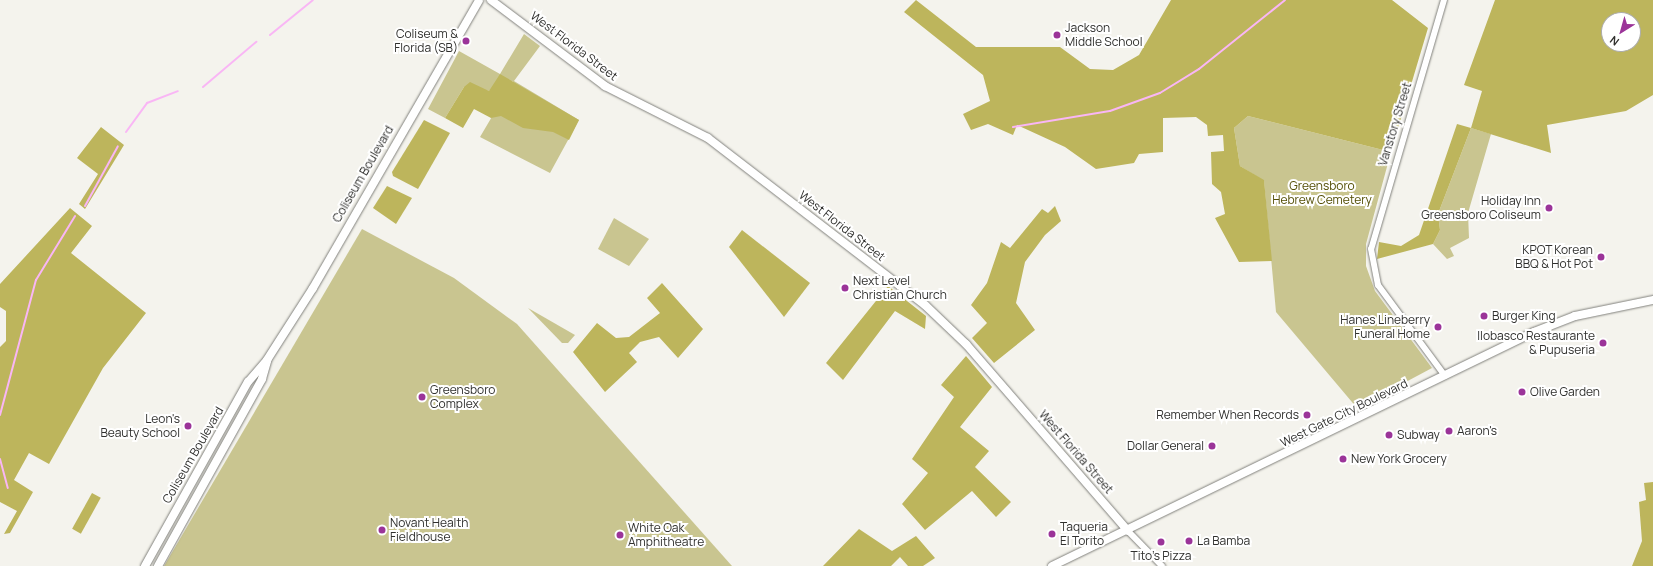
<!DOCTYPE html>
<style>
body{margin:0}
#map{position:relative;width:1653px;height:566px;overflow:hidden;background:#f4f3ed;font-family:Manrope,sans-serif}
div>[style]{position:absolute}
.green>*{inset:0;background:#c9c590}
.forest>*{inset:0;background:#bdb55c;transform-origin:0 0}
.stream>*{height:2px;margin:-1px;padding:0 1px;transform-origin:1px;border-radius:1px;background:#f9b6f5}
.roads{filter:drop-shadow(0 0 1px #81817c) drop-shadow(0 0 1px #81817c)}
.minor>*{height:6px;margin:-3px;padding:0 3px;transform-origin:3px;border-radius:3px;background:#fff}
.major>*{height:8px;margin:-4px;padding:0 4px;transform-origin:4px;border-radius:4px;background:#fff}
.dots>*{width:11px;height:11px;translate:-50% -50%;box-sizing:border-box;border:2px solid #fff;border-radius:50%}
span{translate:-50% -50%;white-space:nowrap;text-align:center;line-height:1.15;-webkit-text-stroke:4px #fff;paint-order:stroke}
.poi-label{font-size:12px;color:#30302e}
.left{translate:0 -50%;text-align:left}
.right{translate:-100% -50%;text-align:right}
.street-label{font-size:12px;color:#30302e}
.park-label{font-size:12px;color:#534e05}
.north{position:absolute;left:1601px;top:12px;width:40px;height:40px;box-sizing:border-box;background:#fff;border:1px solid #acacab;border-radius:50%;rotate:217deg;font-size:11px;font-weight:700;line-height:16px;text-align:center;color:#30302e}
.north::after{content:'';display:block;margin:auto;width:14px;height:18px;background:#9b3499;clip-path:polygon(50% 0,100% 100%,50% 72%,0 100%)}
</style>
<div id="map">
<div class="green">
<div style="clip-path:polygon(524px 34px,540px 46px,514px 81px,579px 120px,550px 173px,480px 137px,513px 81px,489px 91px,464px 87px,445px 118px,428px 109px,459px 51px,500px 74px)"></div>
<div style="clip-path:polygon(1248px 116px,1391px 152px,1366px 244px,1366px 266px,1375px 291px,1432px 368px,1357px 408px,1276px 312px,1264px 181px,1240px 166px,1234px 128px)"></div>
<div style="clip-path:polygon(1471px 128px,1491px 134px,1468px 213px,1469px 238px,1450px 248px,1454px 256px,1447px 259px,1433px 244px,1440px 230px,1438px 214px)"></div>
<div style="clip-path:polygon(614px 218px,649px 239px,629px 266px,598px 249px)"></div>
<div style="clip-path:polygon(362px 229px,454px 278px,517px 324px,732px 566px,164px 566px)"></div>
<div style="clip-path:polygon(528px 308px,575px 335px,568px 343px,562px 343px)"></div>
</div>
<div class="forest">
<div style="clip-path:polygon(916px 0,976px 47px,1060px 47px,1090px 69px,1113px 70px,1139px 55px,1171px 0,1392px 0,1428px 28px,1391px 152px,1248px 116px,1234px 128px,1240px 166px,1264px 180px,1272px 261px,1239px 262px,1215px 218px,1225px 214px,1221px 192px,1212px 184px,1211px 152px,1224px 151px,1223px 135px,1208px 136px,1207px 125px,1196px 117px,1163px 118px,1163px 152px,1139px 154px,1134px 163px,1096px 169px,1065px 147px,1017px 125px,1013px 135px,988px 124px,971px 130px,963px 114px,990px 101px,983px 75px,904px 12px)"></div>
<div style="clip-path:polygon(evenodd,1495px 0,1653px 0,1653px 95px,1626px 111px,1547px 125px,1551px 153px,1471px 128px,1438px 214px,1440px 230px,1433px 244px,1377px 259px,1379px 242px,1401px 246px,1419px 235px,1457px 124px,1471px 128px,1482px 91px,1464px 85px,1495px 0,1609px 20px,1633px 20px,1633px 44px,1609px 44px,1609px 20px)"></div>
<div style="clip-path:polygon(500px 74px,579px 120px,569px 140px,553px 132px,523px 128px,501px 116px,491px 118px,474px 109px,463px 128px,445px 118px,464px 87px,470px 82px,489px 91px)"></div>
<div style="clip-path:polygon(424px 120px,450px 133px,418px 189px,393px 176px,392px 172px)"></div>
<div style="clip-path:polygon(101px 127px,124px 145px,85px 209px,79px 204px,98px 174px,77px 158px)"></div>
<div style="clip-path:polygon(387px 186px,412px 198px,396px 224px,373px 208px)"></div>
<div style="clip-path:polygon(1055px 206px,1061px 221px,1045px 235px,1025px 262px,1016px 303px,1035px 330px,994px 363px,972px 338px,987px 323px,971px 305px,987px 283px,1001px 242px,1010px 248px,1042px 209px,1048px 213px)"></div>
<div style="clip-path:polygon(70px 208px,92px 226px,71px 253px,146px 313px,103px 368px,49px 464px,29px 453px,14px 480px,33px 492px,10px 533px,4px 534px,17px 511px,0 502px,0 347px,6px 341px,6px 311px,0 307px,0 284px)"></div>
<div style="clip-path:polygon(742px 230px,810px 283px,784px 317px,729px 247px)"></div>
<div style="clip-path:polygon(662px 283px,703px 329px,678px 358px,659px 337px,640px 342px,629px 353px,637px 362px,605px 392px,573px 352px,597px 323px,616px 338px,629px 337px,660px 313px,647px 298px)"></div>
<div style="clip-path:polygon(888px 286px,926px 316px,925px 329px,895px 311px,843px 380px,826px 363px)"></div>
<div style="clip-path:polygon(966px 356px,992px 387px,960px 427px,989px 451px,975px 467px,1011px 502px,996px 517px,972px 491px,925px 530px,902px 504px,928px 473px,912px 459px,954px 397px,941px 385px)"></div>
<div style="clip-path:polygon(1653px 482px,1653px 566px,1632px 566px,1642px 541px,1639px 502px,1646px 500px,1644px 483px)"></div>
<div style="left:92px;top:493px;width:10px;height:41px;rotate:29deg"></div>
<div style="clip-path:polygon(859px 529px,892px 551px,916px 536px,935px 558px,923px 566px,908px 566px,900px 557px,891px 566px,823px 566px)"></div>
</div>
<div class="stream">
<div style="left:270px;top:35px;width:55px;rotate:-39.1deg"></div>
<div style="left:203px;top:87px;width:70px;rotate:-40.3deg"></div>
<div style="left:1013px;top:127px;width:98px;rotate:-9.4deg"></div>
<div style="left:1110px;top:111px;width:53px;rotate:-19.8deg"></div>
<div style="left:1160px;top:93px;width:46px;rotate:-31.6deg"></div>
<div style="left:1199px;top:69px;width:110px;rotate:-38.7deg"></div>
<div style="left:126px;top:132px;width:36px;rotate:-54deg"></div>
<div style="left:147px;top:103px;width:33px;rotate:-21deg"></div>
<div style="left:85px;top:206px;width:68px;rotate:-61.2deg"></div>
<div style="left:0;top:415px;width:140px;rotate:-75.1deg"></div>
<div style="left:36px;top:280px;width:75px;rotate:-58.6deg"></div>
<div style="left:0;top:459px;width:30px;rotate:75deg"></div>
</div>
<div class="roads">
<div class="minor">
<div style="left:1444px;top:0;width:259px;rotate:106.3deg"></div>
<div style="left:1371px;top:249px;width:37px;rotate:79deg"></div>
<div style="left:1378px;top:285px;width:113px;rotate:53.6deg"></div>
<div style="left:1128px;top:531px;width:49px;rotate:45.8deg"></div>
</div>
<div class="major">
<div style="left:491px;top:0;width:143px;rotate:37deg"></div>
<div style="left:605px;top:86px;width:115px;rotate:26.8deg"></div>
<div style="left:708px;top:138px;width:274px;rotate:37.6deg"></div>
<div style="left:925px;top:305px;width:57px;rotate:43.6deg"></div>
<div style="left:966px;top:344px;width:247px;rotate:49.1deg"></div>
<div style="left:145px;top:566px;width:211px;rotate:-60.8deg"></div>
<div style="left:248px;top:382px;width:29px;rotate:-49deg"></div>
<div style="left:267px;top:360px;width:85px;rotate:-57.4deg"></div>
<div style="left:313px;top:288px;width:332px;rotate:-60deg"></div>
<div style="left:158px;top:566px;width:214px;rotate:-60.9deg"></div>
<div style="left:262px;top:379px;width:19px;rotate:-74deg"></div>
<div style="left:1052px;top:566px;width:536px;rotate:-25.9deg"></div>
<div style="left:1534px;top:332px;width:44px;rotate:-21.3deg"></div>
<div style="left:1575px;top:316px;width:80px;rotate:-11.6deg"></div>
</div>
</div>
<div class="dots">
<div style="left:1057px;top:35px;background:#9b3499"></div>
<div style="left:466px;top:41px;background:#9b3499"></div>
<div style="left:1549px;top:208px;background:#9b3499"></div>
<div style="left:1601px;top:257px;background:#9b3499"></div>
<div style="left:845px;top:288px;background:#9b3499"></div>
<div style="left:1484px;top:316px;background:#9b3499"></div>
<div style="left:1438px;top:327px;background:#9b3499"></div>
<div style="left:1603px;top:343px;background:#9b3499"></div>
<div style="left:1522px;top:392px;background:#9b3499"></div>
<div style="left:422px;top:397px;background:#9b3499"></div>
<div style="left:1307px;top:415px;background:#9b3499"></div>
<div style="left:188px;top:426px;background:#9b3499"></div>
<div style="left:1449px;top:431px;background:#9b3499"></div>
<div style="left:1389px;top:435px;background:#9b3499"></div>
<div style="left:1212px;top:446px;background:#9b3499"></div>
<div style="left:1343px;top:459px;background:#9b3499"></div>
<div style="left:382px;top:530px;background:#9b3499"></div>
<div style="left:1052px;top:534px;background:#9b3499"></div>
<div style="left:620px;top:535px;background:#9b3499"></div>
<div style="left:1189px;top:541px;background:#9b3499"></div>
<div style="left:1161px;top:542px;background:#9b3499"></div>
</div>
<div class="poi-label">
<span class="left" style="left:1065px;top:35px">Jackson<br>Middle School</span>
<span class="right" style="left:458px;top:41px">Coliseum &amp;<br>Florida (SB)</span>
<span class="right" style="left:1541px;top:208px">Holiday Inn<br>Greensboro Coliseum</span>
<span class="right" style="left:1593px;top:257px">KPOT Korean<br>BBQ &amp; Hot Pot</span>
<span class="left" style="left:853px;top:288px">Next Level<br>Christian Church</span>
<span class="left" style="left:1492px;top:316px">Burger King</span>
<span class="right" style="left:1430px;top:327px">Hanes Lineberry<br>Funeral Home</span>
<span class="right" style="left:1595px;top:343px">Ilobasco Restaurante<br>&amp; Pupuseria</span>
<span class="left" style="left:430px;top:397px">Greensboro<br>Complex</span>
<span class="left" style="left:1530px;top:392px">Olive Garden</span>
<span class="right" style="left:1299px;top:415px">Remember When Records</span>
<span class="right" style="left:180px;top:426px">Leon's<br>Beauty School</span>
<span class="left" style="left:1457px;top:431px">Aaron's</span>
<span class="left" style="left:1397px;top:435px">Subway</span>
<span class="right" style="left:1204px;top:446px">Dollar General</span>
<span class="left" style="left:1351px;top:459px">New York Grocery</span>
<span class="left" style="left:390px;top:530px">Novant Health<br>Fieldhouse</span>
<span class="left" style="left:1060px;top:534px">Taqueria<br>El Torito</span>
<span class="left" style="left:628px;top:535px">White Oak<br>Amphitheatre</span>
<span class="left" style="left:1197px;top:541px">La Bamba</span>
<span style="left:1161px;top:556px">Tito's Pizza</span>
</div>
<div class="street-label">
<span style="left:574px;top:46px;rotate:37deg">West Florida Street</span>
<span style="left:1395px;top:124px;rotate:-73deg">Vanstory Street</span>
<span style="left:363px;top:174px;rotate:-60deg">Coliseum Boulevard</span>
<span style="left:842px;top:226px;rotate:38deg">West Florida Street</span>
<span style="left:1344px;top:413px;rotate:-26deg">West Gate City Boulevard</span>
<span style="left:1076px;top:452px;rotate:49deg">West Florida Street</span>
<span style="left:193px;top:455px;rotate:-60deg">Coliseum Boulevard</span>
</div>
<div class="park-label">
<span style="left:1322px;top:193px">Greensboro<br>Hebrew Cemetery</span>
</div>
<div class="north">N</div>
</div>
